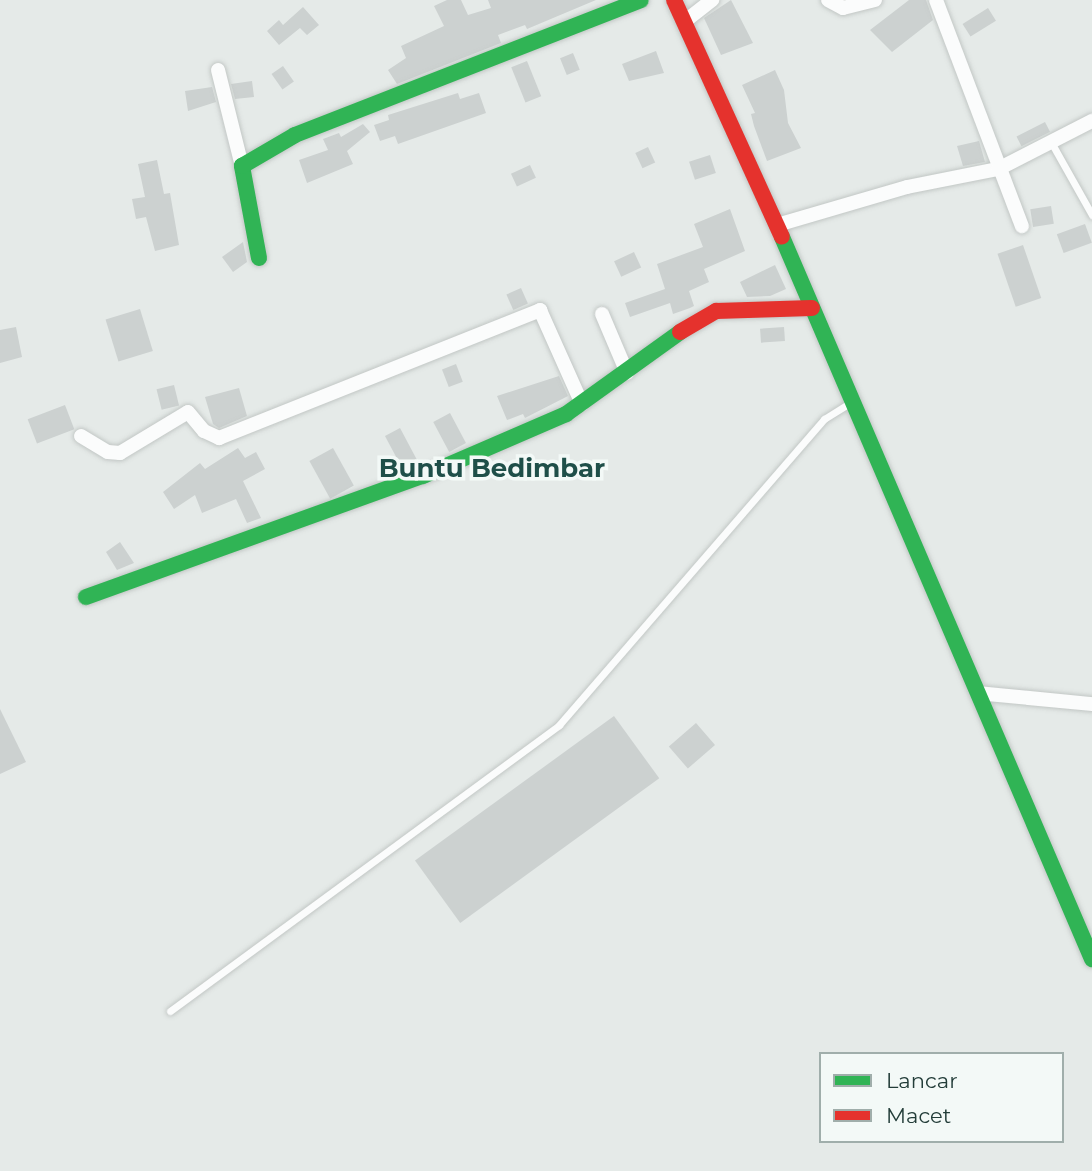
<!DOCTYPE html>
<style>
body{margin:0}
#map{position:relative;width:1092px;height:1171px;overflow:hidden;background:#e5eae8;font-family:Montserrat,sans-serif}
div>[style]{position:absolute}
.building>*{inset:0;background:#ccd1d0;transform-origin:0 0}
.roads{filter:drop-shadow(0 0 2px #c2c7c5) drop-shadow(0 0 2px #c2c7c5)}
.lane>*{height:7px;margin:-3.5px;padding:0 3.5px;transform-origin:3.5px;border-radius:3.5px;background:#fbfcfc}
.street>*{height:14px;margin:-7px;padding:0 7px;transform-origin:7px;border-radius:7px;background:#fbfcfc}
.fast>*{height:16px;margin:-8px;padding:0 8px;transform-origin:8px;border-radius:8px;background:#30b455}
.jam>*{height:16px;margin:-8px;padding:0 8px;transform-origin:8px;border-radius:8px;background:#e5322d}
span{translate:-50% -50%;white-space:nowrap;text-align:center;line-height:1.15;-webkit-text-stroke:7px #f3f9f7;paint-order:stroke}
.quarter-label{font-size:26px;color:#1f4f49;font-weight:700}
.legend{position:absolute;left:819px;top:1052px;width:245px;height:91px;box-sizing:border-box;background:#f3f9f7;border:2px solid #a0aeab;margin:0;padding:9px 12px;list-style:none;font-size:21px;color:#233d39}
.legend li{display:flex;align-items:center;gap:14px;height:35px}
.legend b{width:35px;border:2px solid #a0aeab}
</style>
<div id="map">
<div class="building">
<div style="clip-path:polygon(447px 0,461px 0,468px 15px,491px 8px,488px 0,596px 0,527px 29px,525px 25px,498px 35px,501px 43px,397px 84px,388px 70px,406px 58px,401px 46px,444px 26px,434px 6px)"></div>
<div style="clip-path:polygon(731px 0,753px 43px,721px 55px,704px 18px)"></div>
<div style="clip-path:polygon(909px 0,926px 0,933px 20px,892px 52px,870px 30px)"></div>
<div style="clip-path:polygon(303px 7px,319px 25px,307px 35px,300px 28px,279px 45px,267px 31px,279px 20px,283px 25px)"></div>
<div style="left:988px;top:8px;width:15px;height:30px;rotate:58deg"></div>
<div style="clip-path:polygon(656px 51px,664px 73px,629px 81px,622px 64px)"></div>
<div style="left:573px;top:53px;width:18px;height:14px;rotate:68deg"></div>
<div style="left:527px;top:61px;width:38px;height:17px;rotate:68deg"></div>
<div style="left:283px;top:66px;width:19px;height:14px;rotate:55deg"></div>
<div style="clip-path:polygon(775px 70px,784px 90px,788px 123px,801px 148px,767px 161px,754px 126px,751px 114px,755px 113px,742px 85px)"></div>
<div style="clip-path:polygon(252px 81px,254px 97px,235px 99px,231px 84px)"></div>
<div style="clip-path:polygon(212px 87px,216px 102px,188px 111px,185px 91px)"></div>
<div style="clip-path:polygon(458px 93px,460px 99px,479px 93px,486px 113px,398px 144px,395px 136px,380px 141px,374px 125px,389px 120px,388px 115px)"></div>
<div style="left:1045px;top:122px;width:11px;height:32px;rotate:63deg"></div>
<div style="clip-path:polygon(363px 124px,370px 132px,347px 151px,353px 164px,307px 183px,299px 160px,328px 150px,323px 139px,339px 133px,341px 137px)"></div>
<div style="clip-path:polygon(979px 141px,985px 162px,963px 166px,957px 146px)"></div>
<div style="left:648px;top:147px;width:17px;height:14px;rotate:65deg"></div>
<div style="left:710px;top:155px;width:19px;height:22px;rotate:72deg"></div>
<div style="clip-path:polygon(157px 160px,164px 194px,170px 193px,179px 245px,155px 251px,146px 217px,136px 219px,132px 199px,145px 197px,138px 164px)"></div>
<div style="left:530px;top:165px;width:14px;height:21px;rotate:65deg"></div>
<div style="left:1051px;top:206px;width:18px;height:21px;rotate:81deg"></div>
<div style="clip-path:polygon(730px 209px,745px 251px,704px 269px,709px 282px,689px 291px,694px 306px,690px 308px,673px 314px,670px 303px,630px 317px,625px 303px,665px 289px,657px 264px,703px 247px,694px 224px)"></div>
<div style="left:1085px;top:224px;width:20px;height:30px;rotate:70deg"></div>
<div style="clip-path:polygon(243px 242px,247px 262px,233px 272px,222px 257px)"></div>
<div style="left:1023px;top:245px;width:56px;height:27px;rotate:71deg"></div>
<div style="left:634px;top:252px;width:17px;height:22px;rotate:65deg"></div>
<div style="clip-path:polygon(775px 265px,786px 289px,770px 296px,747px 297px,740px 282px)"></div>
<div style="left:521px;top:288px;width:17px;height:16px;rotate:66deg"></div>
<div style="left:140px;top:309px;width:44px;height:36px;rotate:73deg"></div>
<div style="clip-path:polygon(16px 327px,22px 357px,0 363px,0 330px)"></div>
<div style="left:784px;top:327px;width:14px;height:24px;rotate:86deg"></div>
<div style="left:456px;top:364px;width:19px;height:15px;rotate:69deg"></div>
<div style="clip-path:polygon(559px 376px,568px 396px,525px 418px,523px 414px,507px 420px,497px 396px)"></div>
<div style="left:174px;top:385px;width:21px;height:18px;rotate:76deg"></div>
<div style="clip-path:polygon(239px 388px,247px 416px,219px 428px,213px 424px,205px 397px)"></div>
<div style="left:65px;top:405px;width:26px;height:40px;rotate:69deg"></div>
<div style="left:450px;top:413px;width:34px;height:19px;rotate:62deg"></div>
<div style="left:400px;top:428px;width:40px;height:17px;rotate:62deg"></div>
<div style="clip-path:polygon(238px 448px,245px 458px,256px 452px,265px 469px,243px 481px,261px 518px,247px 523px,236px 499px,202px 513px,195px 495px,174px 509px,163px 492px,200px 463px,205px 469px)"></div>
<div style="left:333px;top:448px;width:43px;height:27px;rotate:61deg"></div>
<div style="clip-path:polygon(120px 542px,134px 563px,117px 570px,106px 552px)"></div>
<div style="clip-path:polygon(0 709px,26px 762px,0 774px)"></div>
<div style="left:614px;top:716px;width:77px;height:246px;rotate:54deg"></div>
<div style="left:696px;top:723px;width:29px;height:36px;rotate:49deg"></div>
</div>
<div class="roads">
<div class="lane">
<div style="left:1051px;top:142px;width:84px;rotate:60.7deg"></div>
<div style="left:170px;top:1011px;width:483px;rotate:-36.3deg"></div>
<div style="left:559px;top:725px;width:405px;rotate:-49.1deg"></div>
<div style="left:824px;top:419px;width:32px;rotate:-32deg"></div>
</div>
<div class="street">
<div style="left:828px;top:0;width:17px;rotate:28deg"></div>
<div style="left:843px;top:8px;width:33px;rotate:-14deg"></div>
<div style="left:936px;top:0;width:242px;rotate:69.2deg"></div>
<div style="left:684px;top:22px;width:36px;rotate:-38deg"></div>
<div style="left:218px;top:70px;width:99px;rotate:76deg"></div>
<div style="left:777px;top:225px;width:135px;rotate:-16.3deg"></div>
<div style="left:907px;top:187px;width:93px;rotate:-11.2deg"></div>
<div style="left:998px;top:169px;width:106px;rotate:-27.1deg"></div>
<div style="left:602px;top:314px;width:64px;rotate:67deg"></div>
<div style="left:81px;top:436px;width:31px;rotate:31deg"></div>
<div style="left:108px;top:452px;width:12px;rotate:5deg"></div>
<div style="left:120px;top:453px;width:79px;rotate:-31.1deg"></div>
<div style="left:188px;top:412px;width:25px;rotate:50deg"></div>
<div style="left:204px;top:431px;width:17px;rotate:25deg"></div>
<div style="left:219px;top:438px;width:346px;rotate:-21.7deg"></div>
<div style="left:540px;top:310px;width:103px;rotate:65.9deg"></div>
<div style="left:977px;top:693px;width:116px;rotate:5.5deg"></div>
</div>
<div class="fast">
<div style="left:782px;top:237px;width:786px;rotate:66.76deg"></div>
<div style="left:259px;top:258px;width:94px;rotate:-100.5deg"></div>
<div style="left:242px;top:166px;width:61px;rotate:-30.3deg"></div>
<div style="left:295px;top:135px;width:371px;rotate:-21.3deg"></div>
<div style="left:86px;top:597px;width:358px;rotate:-19.8deg"></div>
<div style="left:423px;top:476px;width:156px;rotate:-23.4deg"></div>
<div style="left:566px;top:414px;width:140px;rotate:-35.7deg"></div>
</div>
<div class="jam">
<div style="left:674px;top:0;width:260px;rotate:65.5deg"></div>
<div style="left:680px;top:332px;width:42px;rotate:-30.3deg"></div>
<div style="left:716px;top:311px;width:96px;rotate:-1.8deg"></div>
</div>
</div>
<div class="quarter-label">
<span style="left:492px;top:469px">Buntu Bedimbar</span>
</div>
<ul class="legend">
<li><b style="height:9px;background:#30b455"></b>Lancar</li>
<li><b style="height:9px;background:#e5322d"></b>Macet</li>
</ul>
</div>
